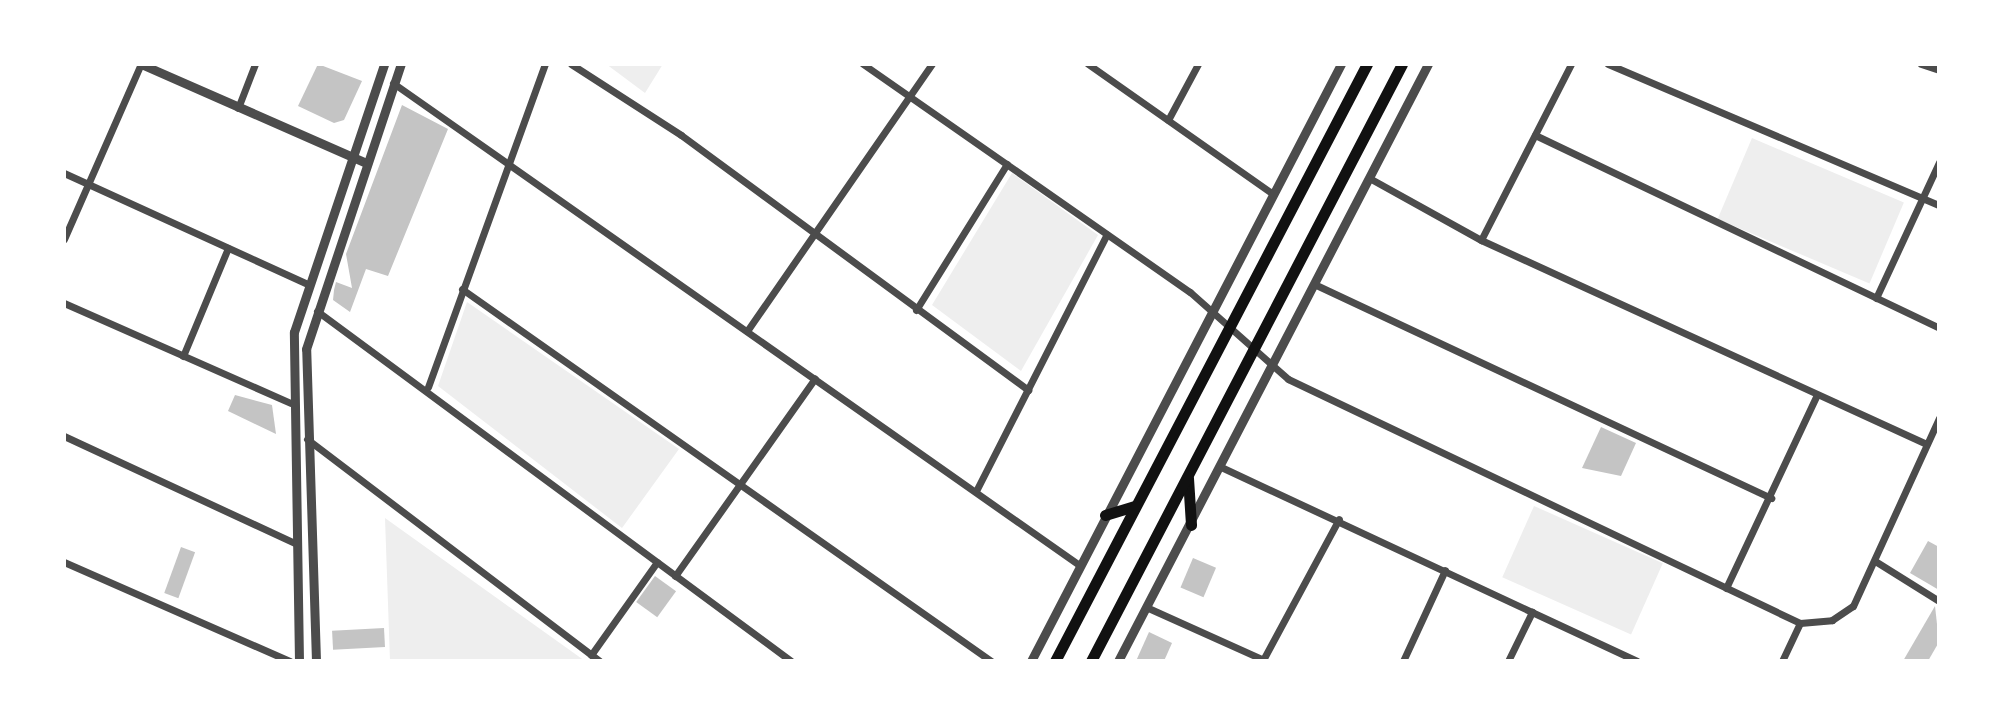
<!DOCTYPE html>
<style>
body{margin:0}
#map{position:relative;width:2003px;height:725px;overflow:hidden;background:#fff;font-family:"PT Sans Narrow",sans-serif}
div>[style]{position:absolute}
.green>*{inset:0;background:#eee;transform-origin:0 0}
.building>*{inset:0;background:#c4c4c4;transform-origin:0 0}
.minor>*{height:7px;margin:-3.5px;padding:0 3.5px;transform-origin:3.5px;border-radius:3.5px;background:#4c4c4c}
.tertiary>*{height:9px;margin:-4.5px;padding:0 4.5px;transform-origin:4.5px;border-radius:4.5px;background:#4c4c4c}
.primary>*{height:11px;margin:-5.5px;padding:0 5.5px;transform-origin:5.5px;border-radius:5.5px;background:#111}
span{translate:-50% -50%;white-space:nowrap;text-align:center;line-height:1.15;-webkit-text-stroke:8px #fff;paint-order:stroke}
.frame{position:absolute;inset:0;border:66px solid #fff;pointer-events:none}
</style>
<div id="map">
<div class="green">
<div style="clip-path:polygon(606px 64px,663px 64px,645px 93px)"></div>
<div style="left:1752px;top:138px;width:165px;height:88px;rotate:23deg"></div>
<div style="clip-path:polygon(1012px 173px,1098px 235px,1021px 371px,932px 305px)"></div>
<div style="clip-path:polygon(467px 302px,679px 449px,622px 528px,438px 386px)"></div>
<div style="left:1534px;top:506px;width:141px;height:78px;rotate:24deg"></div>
<div style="clip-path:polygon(385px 518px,585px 661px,390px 661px)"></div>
</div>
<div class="building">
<div style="clip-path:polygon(318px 64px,362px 81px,344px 120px,334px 123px,298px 106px)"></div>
<div style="clip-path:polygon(402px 105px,448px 129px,388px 276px,366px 269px,350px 312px,333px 300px,334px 290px,336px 282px,352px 288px,346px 254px)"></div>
<div style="clip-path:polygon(235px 395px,272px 405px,276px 434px,228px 411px)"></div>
<div style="clip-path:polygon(1601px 427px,1636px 443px,1621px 476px,1582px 468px)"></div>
<div style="clip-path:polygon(1928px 541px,1939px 547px,1939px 590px,1910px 573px)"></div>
<div style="left:181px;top:547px;width:15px;height:49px;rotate:20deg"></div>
<div style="left:1193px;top:558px;width:25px;height:32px;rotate:23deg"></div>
<div style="left:655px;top:576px;width:26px;height:32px;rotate:36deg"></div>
<div style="clip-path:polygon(1935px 606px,1939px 642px,1928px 661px,1903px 661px)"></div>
<div style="left:384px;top:628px;width:19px;height:52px;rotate:87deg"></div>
<div style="clip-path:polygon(1149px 632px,1172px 643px,1164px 661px,1136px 661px)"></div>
</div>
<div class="minor">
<div style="left:571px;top:64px;width:131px;rotate:32.8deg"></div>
<div style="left:681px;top:135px;width:431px;rotate:36.3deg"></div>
<div style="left:863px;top:64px;width:399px;rotate:34.9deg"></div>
<div style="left:1190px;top:292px;width:131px;rotate:41.6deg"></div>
<div style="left:1288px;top:379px;width:567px;rotate:25.48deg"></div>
<div style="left:1800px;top:623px;width:32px;rotate:-5deg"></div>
<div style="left:1832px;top:620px;width:25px;rotate:-34deg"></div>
<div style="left:1853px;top:606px;width:207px;rotate:-65.4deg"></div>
<div style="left:1088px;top:64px;width:226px;rotate:35.1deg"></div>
<div style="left:1608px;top:64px;width:360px;rotate:23.1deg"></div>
<div style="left:1921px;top:64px;width:19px;rotate:18deg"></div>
<div style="left:393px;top:83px;width:838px;rotate:35.09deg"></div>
<div style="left:238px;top:108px;width:47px;rotate:-68.9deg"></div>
<div style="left:1168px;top:120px;width:64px;rotate:-61.8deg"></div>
<div style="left:1535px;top:135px;width:448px;rotate:25.5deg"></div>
<div style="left:64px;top:173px;width:270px;rotate:24.5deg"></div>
<div style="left:1371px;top:179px;width:126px;rotate:29deg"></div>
<div style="left:1481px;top:240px;width:490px;rotate:24.6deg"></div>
<div style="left:64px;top:239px;width:191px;rotate:-66.3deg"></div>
<div style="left:1481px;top:240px;width:198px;rotate:-62.9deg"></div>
<div style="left:1314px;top:284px;width:505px;rotate:25.09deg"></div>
<div style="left:462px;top:289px;width:647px;rotate:35.12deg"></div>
<div style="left:1876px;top:298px;width:150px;rotate:-65.1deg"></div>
<div style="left:64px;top:303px;width:248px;rotate:23.8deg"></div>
<div style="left:916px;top:310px;width:172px;rotate:-58.1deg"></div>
<div style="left:317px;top:311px;width:589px;rotate:36.44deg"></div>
<div style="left:747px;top:331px;width:325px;rotate:-55.3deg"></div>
<div style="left:183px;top:356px;width:117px;rotate:-67.4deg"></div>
<div style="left:428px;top:387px;width:344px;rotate:-70.1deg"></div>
<div style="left:64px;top:436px;width:254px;rotate:24.9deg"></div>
<div style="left:307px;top:439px;width:367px;rotate:37.2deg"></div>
<div style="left:1221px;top:467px;width:459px;rotate:25deg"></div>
<div style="left:976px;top:491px;width:288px;rotate:-63deg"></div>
<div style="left:1875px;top:561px;width:75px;rotate:32deg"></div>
<div style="left:64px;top:562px;width:247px;rotate:23.7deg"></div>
<div style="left:675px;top:576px;width:242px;rotate:-54.7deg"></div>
<div style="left:1726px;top:588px;width:213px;rotate:-64.8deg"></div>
<div style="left:1146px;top:607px;width:129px;rotate:24.2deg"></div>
<div style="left:591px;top:655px;width:114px;rotate:-54.6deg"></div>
<div style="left:1263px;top:660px;width:160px;rotate:-61.7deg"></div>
<div style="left:1403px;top:661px;width:100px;rotate:-65.2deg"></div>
<div style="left:1508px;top:661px;width:55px;rotate:-63.9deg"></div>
<div style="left:1782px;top:661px;width:42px;rotate:-64.7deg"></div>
</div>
<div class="tertiary">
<div style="left:141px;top:64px;width:247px;rotate:23.7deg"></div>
<div style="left:299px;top:661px;width:329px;rotate:-90.9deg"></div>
<div style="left:294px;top:332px;width:283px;rotate:-71.4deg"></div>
<div style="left:316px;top:661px;width:312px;rotate:-91.8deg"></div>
<div style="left:306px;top:349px;width:300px;rotate:-71.6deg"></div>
<div style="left:1031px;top:661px;width:673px;rotate:-62.56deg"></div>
<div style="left:1118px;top:661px;width:673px;rotate:-62.56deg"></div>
</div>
<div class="primary">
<div style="left:1188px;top:478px;width:47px;rotate:86.3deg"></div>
<div style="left:1105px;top:515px;width:30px;rotate:-17deg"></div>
<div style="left:1055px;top:661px;width:674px;rotate:-62.41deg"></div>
<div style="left:1091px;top:661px;width:673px;rotate:-62.48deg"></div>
</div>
<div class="frame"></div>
</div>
